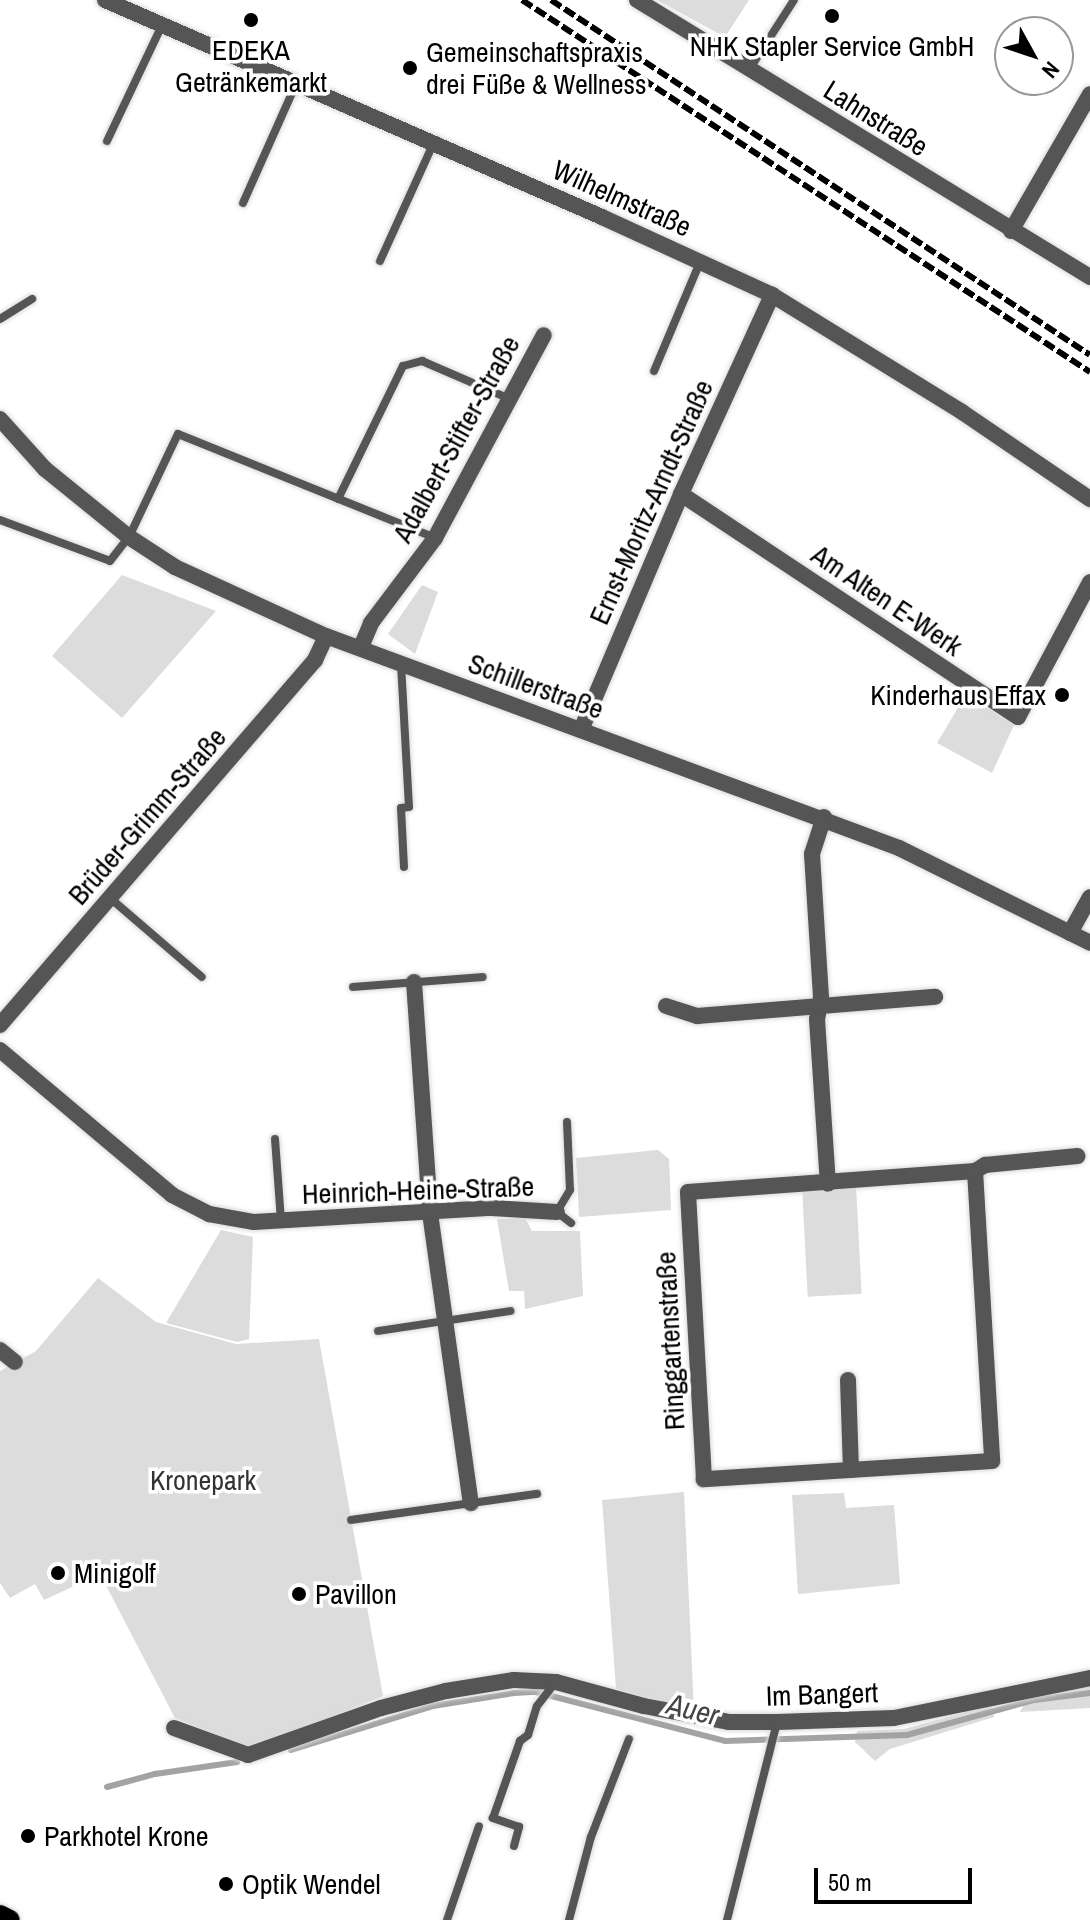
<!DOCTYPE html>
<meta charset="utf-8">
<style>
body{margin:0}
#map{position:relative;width:1090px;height:1920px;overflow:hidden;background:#fff;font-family:"Archivo Narrow",sans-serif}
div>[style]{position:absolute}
.green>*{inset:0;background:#dcdcdc;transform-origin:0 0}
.stream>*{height:6px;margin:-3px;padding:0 3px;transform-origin:3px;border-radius:3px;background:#a3a3a3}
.roads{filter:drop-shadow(0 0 2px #dbdbdb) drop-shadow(0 0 2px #dbdbdb)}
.lane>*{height:8px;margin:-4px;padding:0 4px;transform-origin:4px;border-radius:4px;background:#555}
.street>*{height:16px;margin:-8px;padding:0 8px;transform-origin:8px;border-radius:8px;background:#555}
.primary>*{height:20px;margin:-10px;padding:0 10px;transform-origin:10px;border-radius:10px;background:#000}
.rail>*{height:6px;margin-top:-3px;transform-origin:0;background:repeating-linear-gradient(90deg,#000 0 12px,transparent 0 16px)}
.dots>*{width:22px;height:22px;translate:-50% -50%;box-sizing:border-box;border:4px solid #fff;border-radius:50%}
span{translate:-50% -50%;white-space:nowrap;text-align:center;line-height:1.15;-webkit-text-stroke:7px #fff;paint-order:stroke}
.poi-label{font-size:28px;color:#000}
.left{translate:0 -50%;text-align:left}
.right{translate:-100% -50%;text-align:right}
.street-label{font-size:28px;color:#000}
.park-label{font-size:28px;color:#333}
.water-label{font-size:30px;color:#444;font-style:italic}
.north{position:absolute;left:994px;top:16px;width:80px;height:80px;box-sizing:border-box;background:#fff;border:2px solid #999;border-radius:50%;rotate:130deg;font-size:22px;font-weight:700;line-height:32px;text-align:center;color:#000}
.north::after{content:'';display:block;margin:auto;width:28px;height:36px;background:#000;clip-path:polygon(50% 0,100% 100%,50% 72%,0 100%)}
.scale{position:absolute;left:814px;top:1868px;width:158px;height:36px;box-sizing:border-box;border:4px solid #000;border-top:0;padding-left:10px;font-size:24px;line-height:28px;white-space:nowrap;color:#000;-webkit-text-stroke:6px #fff;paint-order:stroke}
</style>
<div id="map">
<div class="green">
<div style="clip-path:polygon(657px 0,749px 0,725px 37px)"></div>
<div style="clip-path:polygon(122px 575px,216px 611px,122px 718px,52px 656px)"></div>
<div style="clip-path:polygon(422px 585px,438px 592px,415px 654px,388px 634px)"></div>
<div style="clip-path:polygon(966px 694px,1014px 725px,992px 773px,937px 743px)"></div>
<div style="clip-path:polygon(658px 1150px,669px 1159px,671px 1210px,579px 1217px,576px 1158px)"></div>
<div style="left:856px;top:1186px;width:108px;height:54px;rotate:87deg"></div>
<div style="clip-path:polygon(525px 1218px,532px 1231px,580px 1231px,583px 1296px,525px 1309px,524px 1291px,509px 1291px,497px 1219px)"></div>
<div style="clip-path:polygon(221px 1230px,253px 1237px,249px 1339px,237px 1342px,166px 1323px)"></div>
<div style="clip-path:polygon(98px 1278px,156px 1322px,236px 1344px,319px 1339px,383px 1696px,252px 1749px,175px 1718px,100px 1574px,44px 1600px,35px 1584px,10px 1598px,0 1583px,0 1371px,36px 1351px)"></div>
<div style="clip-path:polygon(684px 1492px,694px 1711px,616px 1689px,602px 1500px)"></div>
<div style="clip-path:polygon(844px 1493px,846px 1508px,894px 1505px,900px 1584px,798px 1594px,792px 1495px)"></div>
<div style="clip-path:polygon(1090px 1686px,1090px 1708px,1020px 1712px,1029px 1696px)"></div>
<div style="clip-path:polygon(991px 1705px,994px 1717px,890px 1749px,875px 1761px,855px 1742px,857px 1731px,904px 1729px)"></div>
</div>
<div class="stream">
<div style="left:291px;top:1750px;width:149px;rotate:-17.2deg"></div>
<div style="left:433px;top:1706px;width:82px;rotate:-9.1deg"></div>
<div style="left:514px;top:1693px;width:22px;rotate:-3deg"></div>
<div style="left:536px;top:1692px;width:195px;rotate:14.5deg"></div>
<div style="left:725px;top:1741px;width:182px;rotate:-1.9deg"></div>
<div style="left:907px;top:1735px;width:132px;rotate:-15.4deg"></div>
<div style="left:1034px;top:1700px;width:56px;rotate:-7.1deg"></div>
<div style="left:107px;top:1787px;width:50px;rotate:-15.2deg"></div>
<div style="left:155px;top:1774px;width:83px;rotate:-8.3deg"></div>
</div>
<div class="roads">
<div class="lane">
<div style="left:749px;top:70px;width:83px;rotate:-57.3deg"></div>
<div style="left:107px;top:141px;width:128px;rotate:-64.6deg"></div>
<div style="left:243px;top:203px;width:130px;rotate:-66deg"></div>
<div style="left:380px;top:261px;width:128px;rotate:-65.6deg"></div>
<div style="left:0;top:319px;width:38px;rotate:-32deg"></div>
<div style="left:654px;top:371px;width:118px;rotate:-67.1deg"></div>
<div style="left:338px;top:499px;width:148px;rotate:-64deg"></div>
<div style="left:403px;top:366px;width:20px;rotate:-15deg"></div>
<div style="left:422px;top:361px;width:96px;rotate:23.4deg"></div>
<div style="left:0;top:520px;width:117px;rotate:20.4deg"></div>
<div style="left:110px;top:561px;width:31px;rotate:-52deg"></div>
<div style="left:129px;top:537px;width:114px;rotate:-64.6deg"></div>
<div style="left:178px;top:434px;width:277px;rotate:22deg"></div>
<div style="left:401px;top:664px;width:143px;rotate:86.8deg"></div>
<div style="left:409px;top:807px;width:8px;rotate:173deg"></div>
<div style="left:401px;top:808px;width:59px;rotate:87.1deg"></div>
<div style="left:110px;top:898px;width:121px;rotate:40.7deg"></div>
<div style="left:353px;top:987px;width:130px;rotate:-4.4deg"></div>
<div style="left:567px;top:1122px;width:68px;rotate:87.5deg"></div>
<div style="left:570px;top:1190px;width:26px;rotate:121deg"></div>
<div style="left:557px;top:1212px;width:18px;rotate:38deg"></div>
<div style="left:275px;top:1139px;width:82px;rotate:85.8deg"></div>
<div style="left:378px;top:1331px;width:134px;rotate:-8.6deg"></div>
<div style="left:351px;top:1520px;width:188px;rotate:-8deg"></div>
<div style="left:514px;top:1846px;width:20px;rotate:-75deg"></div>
<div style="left:519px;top:1827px;width:28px;rotate:-161deg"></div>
<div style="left:493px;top:1818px;width:82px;rotate:-70.7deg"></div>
<div style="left:520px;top:1741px;width:10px;rotate:-37deg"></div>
<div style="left:528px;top:1735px;width:30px;rotate:-73deg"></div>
<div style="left:537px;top:1706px;width:31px;rotate:-52deg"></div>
<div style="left:447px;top:1920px;width:99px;rotate:-71.2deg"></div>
<div style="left:569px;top:1920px;width:86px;rotate:-75.2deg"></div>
<div style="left:591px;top:1837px;width:105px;rotate:-68.8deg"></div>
<div style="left:727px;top:1920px;width:204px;rotate:-75.8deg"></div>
</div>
<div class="street">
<div style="left:105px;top:0;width:542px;rotate:23.59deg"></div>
<div style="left:602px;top:217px;width:187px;rotate:24.6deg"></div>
<div style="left:772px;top:295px;width:223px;rotate:31.6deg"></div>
<div style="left:962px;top:412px;width:155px;rotate:34.2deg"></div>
<div style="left:637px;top:0;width:531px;rotate:31.44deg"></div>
<div style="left:1011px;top:231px;width:158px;rotate:-60deg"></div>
<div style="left:0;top:419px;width:67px;rotate:48deg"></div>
<div style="left:45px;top:469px;width:108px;rotate:39deg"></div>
<div style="left:129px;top:537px;width:55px;rotate:33.1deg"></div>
<div style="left:175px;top:567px;width:166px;rotate:24.6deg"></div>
<div style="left:326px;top:636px;width:611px;rotate:20.3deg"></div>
<div style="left:899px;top:848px;width:213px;rotate:26.4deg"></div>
<div style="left:681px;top:494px;width:404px;rotate:33.5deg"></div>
<div style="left:1018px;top:717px;width:153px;rotate:-61.9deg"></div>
<div style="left:361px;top:647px;width:26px;rotate:-67deg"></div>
<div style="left:371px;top:623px;width:106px;rotate:-53deg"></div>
<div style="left:435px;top:538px;width:230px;rotate:-61.8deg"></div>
<div style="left:581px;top:730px;width:256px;rotate:-67deg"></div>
<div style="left:681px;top:494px;width:219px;rotate:-65.4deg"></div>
<div style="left:824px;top:817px;width:39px;rotate:108deg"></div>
<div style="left:812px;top:854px;width:143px;rotate:86.4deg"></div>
<div style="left:821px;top:997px;width:22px;rotate:100deg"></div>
<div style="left:817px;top:1019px;width:165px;rotate:86.2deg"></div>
<div style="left:1070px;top:933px;width:41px;rotate:-60.9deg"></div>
<div style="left:414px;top:982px;width:232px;rotate:86deg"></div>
<div style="left:430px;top:1213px;width:293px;rotate:82deg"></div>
<div style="left:666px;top:1006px;width:33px;rotate:18deg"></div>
<div style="left:697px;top:1016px;width:239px;rotate:-4.6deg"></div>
<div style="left:0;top:1025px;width:482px;rotate:-49.2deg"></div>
<div style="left:315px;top:660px;width:26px;rotate:-65deg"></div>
<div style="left:0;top:1050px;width:225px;rotate:40.1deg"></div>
<div style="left:172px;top:1195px;width:42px;rotate:27.2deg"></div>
<div style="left:209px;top:1214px;width:46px;rotate:10.1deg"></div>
<div style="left:254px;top:1222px;width:238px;rotate:-3.4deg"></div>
<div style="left:492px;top:1208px;width:65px;rotate:3.5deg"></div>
<div style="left:975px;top:1171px;width:290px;rotate:86.6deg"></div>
<div style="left:992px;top:1461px;width:289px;rotate:176.4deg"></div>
<div style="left:704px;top:1479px;width:287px;rotate:-93.2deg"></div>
<div style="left:688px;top:1192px;width:288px;rotate:-4.2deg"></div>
<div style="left:975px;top:1171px;width:12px;rotate:-31deg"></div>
<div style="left:985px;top:1165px;width:93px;rotate:-5.5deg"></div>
<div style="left:0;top:1350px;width:19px;rotate:39deg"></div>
<div style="left:848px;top:1380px;width:90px;rotate:88.1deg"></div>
<div style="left:174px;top:1728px;width:79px;rotate:20deg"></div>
<div style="left:248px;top:1755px;width:141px;rotate:-19.5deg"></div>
<div style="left:381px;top:1708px;width:67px;rotate:-14.7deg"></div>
<div style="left:446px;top:1691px;width:69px;rotate:-9.2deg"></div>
<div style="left:514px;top:1680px;width:42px;rotate:2.7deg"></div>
<div style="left:556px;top:1682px;width:91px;rotate:15.3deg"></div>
<div style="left:644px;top:1706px;width:86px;rotate:10.7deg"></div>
<div style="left:729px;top:1722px;width:48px"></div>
<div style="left:777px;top:1722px;width:117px;rotate:-2deg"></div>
<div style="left:894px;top:1718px;width:200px;rotate:-11.5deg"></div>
</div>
<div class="primary">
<div style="left:0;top:1915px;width:11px;rotate:27deg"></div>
</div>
</div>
<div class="rail">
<div style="left:522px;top:0;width:679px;rotate:33.22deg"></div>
<div style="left:551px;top:0;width:645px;rotate:33.37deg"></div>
</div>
<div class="dots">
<div style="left:832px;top:16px;background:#000"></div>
<div style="left:251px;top:20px;background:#000"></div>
<div style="left:410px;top:68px;background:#000"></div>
<div style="left:1062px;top:695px;background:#000"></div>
<div style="left:58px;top:1573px;background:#000"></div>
<div style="left:299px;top:1594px;background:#000"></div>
<div style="left:28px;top:1836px;background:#000"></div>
<div style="left:226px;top:1884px;background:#000"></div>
</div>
<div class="poi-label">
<span style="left:832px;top:46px">NHK Stapler Service GmbH</span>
<span style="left:251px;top:66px">EDEKA<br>Getränkemarkt</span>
<span class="left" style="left:426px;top:68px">Gemeinschaftspraxis<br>drei Füße &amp; Wellness</span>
<span class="right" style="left:1046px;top:695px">Kinderhaus Effax</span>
<span class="left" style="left:74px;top:1573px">Minigolf</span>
<span class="left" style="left:315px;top:1594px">Pavillon</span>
<span class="left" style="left:44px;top:1836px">Parkhotel Krone</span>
<span class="left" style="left:242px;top:1884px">Optik Wendel</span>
</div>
<div class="street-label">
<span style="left:876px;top:118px;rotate:32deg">Lahnstraße</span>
<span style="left:622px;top:198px;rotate:24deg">Wilhelmstraße</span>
<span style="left:456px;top:439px;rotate:-61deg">Adalbert-Stifter-Straße</span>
<span style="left:651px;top:502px;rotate:-66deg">Ernst-Moritz-Arndt-Straße</span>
<span style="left:887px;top:600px;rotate:34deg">Am Alten E-Werk</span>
<span style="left:536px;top:686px;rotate:20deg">Schillerstraße</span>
<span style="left:147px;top:816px;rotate:-49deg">Brüder-Grimm-Straße</span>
<span style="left:418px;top:1190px;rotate:-2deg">Heinrich-Heine-Straße</span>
<span style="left:670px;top:1341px;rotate:-93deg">Ringgartenstraße</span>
<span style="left:822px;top:1694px;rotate:-2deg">Im Bangert</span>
</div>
<div class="park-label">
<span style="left:203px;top:1480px">Kronepark</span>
</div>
<div class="water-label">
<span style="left:693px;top:1709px;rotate:14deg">Auer</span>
</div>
<div class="north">N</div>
<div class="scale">50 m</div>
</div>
